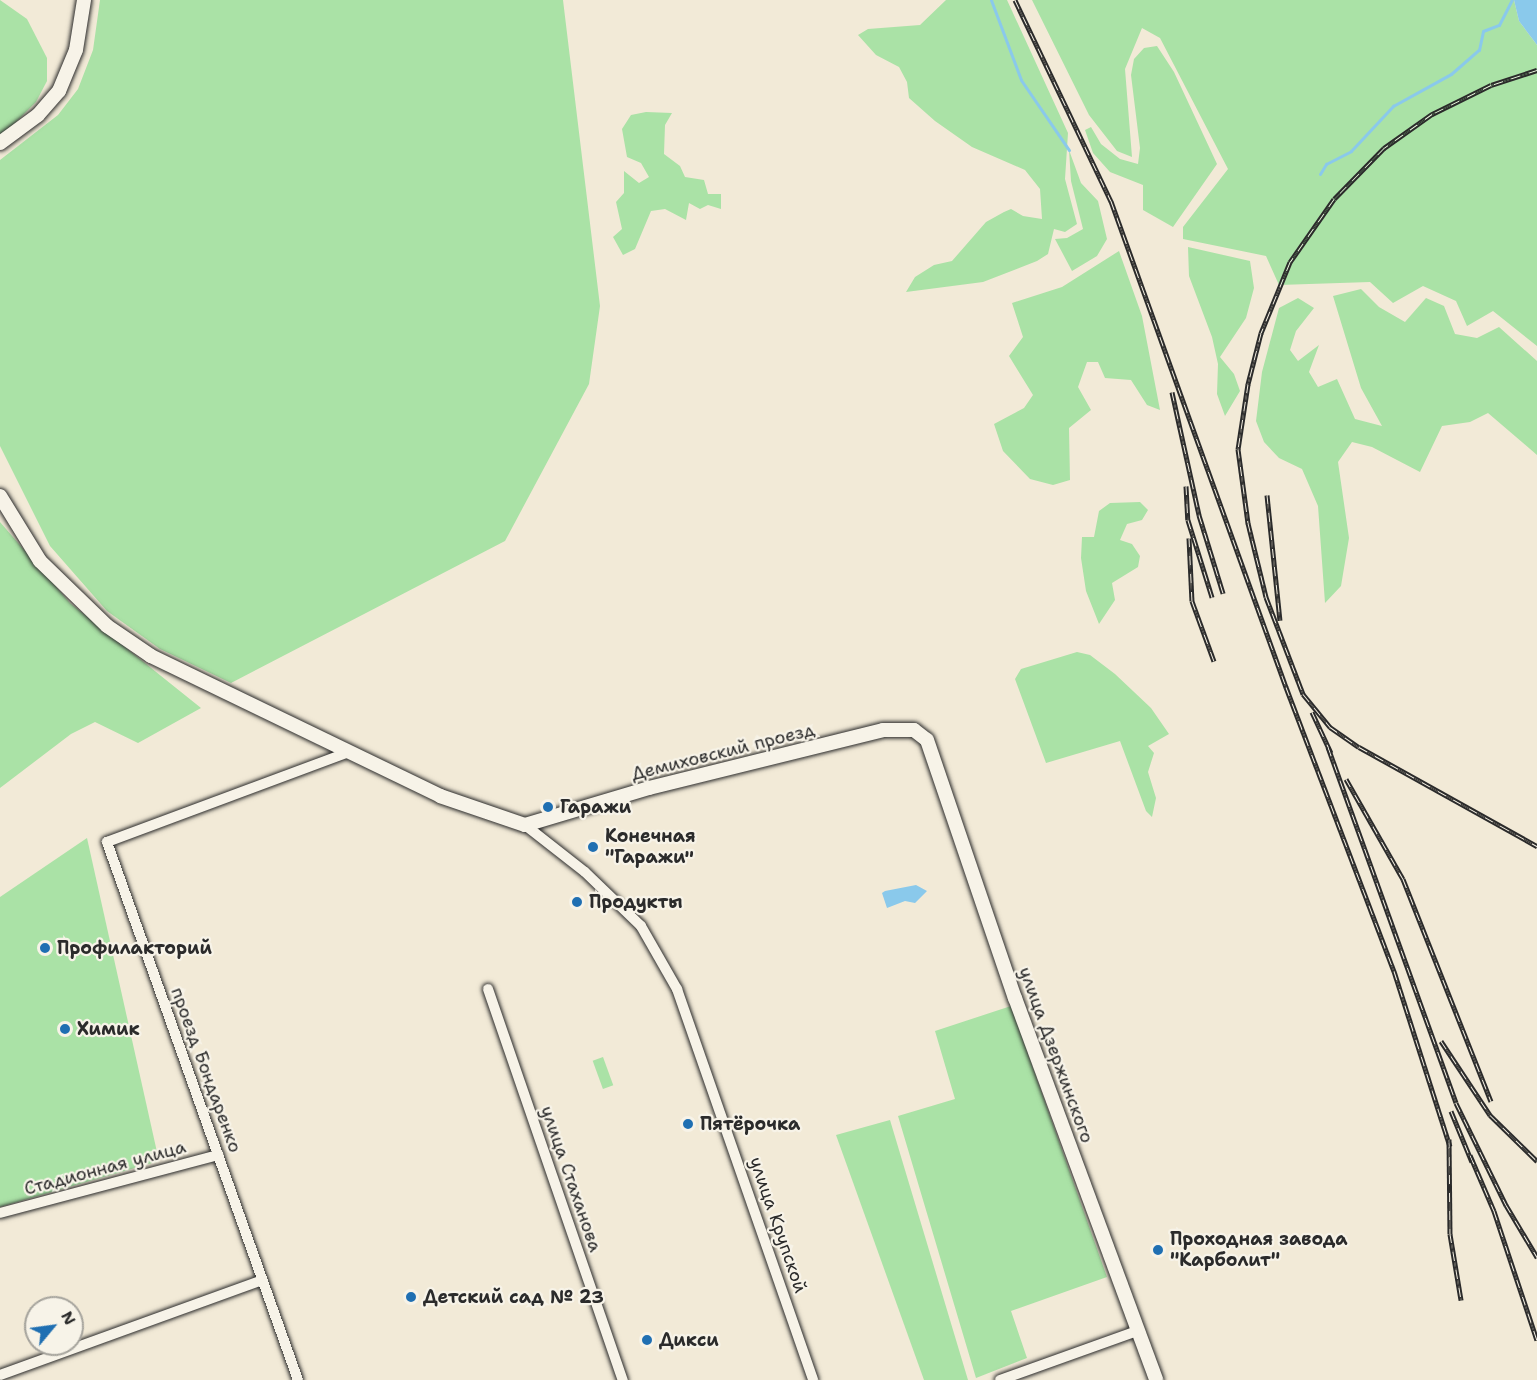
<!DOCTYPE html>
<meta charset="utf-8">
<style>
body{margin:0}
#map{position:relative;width:1537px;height:1380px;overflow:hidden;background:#f2ead7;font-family:"Shantell Sans",sans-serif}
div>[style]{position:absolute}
.green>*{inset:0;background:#aae2a6;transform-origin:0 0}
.water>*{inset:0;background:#8ac9eb}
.stream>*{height:3px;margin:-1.5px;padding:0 1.5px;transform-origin:1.5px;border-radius:1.5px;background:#8ac9eb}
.roads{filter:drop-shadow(0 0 2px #2b2b2b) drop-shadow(0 0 2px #2b2b2b)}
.minor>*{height:10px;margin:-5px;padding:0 5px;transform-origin:5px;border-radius:5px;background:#f7f3e8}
.major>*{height:14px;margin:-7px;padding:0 7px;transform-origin:7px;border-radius:7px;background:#f7f3e8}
.rail>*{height:5px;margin-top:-2.5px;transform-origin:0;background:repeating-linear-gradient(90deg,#f7f3e8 0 9px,#2b2b2b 0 18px);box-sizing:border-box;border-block:2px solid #2b2b2b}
.dots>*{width:16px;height:16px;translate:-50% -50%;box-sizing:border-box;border:3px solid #f7f3e8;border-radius:50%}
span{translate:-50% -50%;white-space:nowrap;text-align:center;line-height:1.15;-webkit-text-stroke:4.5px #f7f3e8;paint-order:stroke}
.street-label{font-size:18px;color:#2b2b2b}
.poi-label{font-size:18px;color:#2b2b2b;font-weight:700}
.left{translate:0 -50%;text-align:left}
.north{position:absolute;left:24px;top:1296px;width:60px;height:60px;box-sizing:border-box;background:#f7f3e8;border:2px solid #a5a39c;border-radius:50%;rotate:61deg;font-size:16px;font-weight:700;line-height:24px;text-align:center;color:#2b2b2b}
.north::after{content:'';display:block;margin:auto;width:21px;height:27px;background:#1f6fb2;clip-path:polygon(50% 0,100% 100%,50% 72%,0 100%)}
</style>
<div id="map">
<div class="green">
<div style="clip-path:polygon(0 0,27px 19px,47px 58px,47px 81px,36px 102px,0 138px)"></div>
<div style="clip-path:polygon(100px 0,563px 0,600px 306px,589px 384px,505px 541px,231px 683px,160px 649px,107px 611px,50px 546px,0 446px,0 160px,58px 115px,78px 89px,93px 50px)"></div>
<div style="clip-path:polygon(946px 0,1007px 0,1068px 133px,1065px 179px,1077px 224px,1065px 232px,1054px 229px,1048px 254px,1037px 261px,983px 282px,906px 292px,915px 277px,934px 265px,952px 261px,986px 222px,1004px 212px,1011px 209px,1023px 216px,1042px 219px,1040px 189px,1025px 170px,972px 147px,935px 121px,909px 98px,907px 82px,899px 67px,876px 55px,858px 35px,868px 29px,920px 25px)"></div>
<div style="clip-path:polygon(1032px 0,1514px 0,1519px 21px,1537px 45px,1537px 346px,1493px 311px,1467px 326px,1456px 301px,1423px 286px,1393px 303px,1370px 282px,1279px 285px,1266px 256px,1183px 239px,1183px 227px,1228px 169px,1160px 38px,1142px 28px,1125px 69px,1132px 157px,1117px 151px,1089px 115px)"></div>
<div style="clip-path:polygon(1157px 46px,1174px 72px,1217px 164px,1173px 227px,1143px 210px,1143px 185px,1110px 172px,1093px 153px,1085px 130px,1091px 127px,1101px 144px,1120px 159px,1138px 164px,1140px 148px,1131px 75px,1134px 59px,1144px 48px)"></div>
<div style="clip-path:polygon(646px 112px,672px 113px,665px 125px,664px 154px,680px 166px,685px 177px,704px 180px,708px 194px,721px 194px,721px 209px,708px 205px,700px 209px,689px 203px,686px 220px,665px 209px,651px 211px,635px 249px,623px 255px,613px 237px,622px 229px,616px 202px,624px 193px,624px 171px,639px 183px,649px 177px,641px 163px,627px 157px,622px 129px,631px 115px)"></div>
<div style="clip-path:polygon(1069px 150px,1081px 183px,1098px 201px,1107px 239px,1097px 256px,1072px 271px,1055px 239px,1067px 238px,1083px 229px,1071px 181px)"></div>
<div style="clip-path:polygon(1188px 247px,1250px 261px,1254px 288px,1246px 318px,1220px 357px,1234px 374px,1240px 391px,1225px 416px,1217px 394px,1218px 364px,1212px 337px,1189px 276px)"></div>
<div style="clip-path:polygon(1119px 251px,1142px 316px,1160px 410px,1147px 405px,1131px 380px,1105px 378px,1098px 362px,1087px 362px,1078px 387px,1091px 410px,1069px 428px,1070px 480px,1053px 485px,1030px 479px,1003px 451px,994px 424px,1024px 408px,1033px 395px,1009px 356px,1023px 337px,1012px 303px,1062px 287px)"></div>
<div style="clip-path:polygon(1361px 289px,1379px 307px,1405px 322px,1426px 298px,1444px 306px,1455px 334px,1477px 338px,1499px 327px,1537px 361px,1537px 455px,1488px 413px,1470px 422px,1442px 426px,1420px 472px,1372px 447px,1352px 442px,1338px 462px,1349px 538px,1341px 586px,1325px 603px,1318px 506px,1302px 469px,1279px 458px,1264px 442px,1256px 421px,1262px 372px,1279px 308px,1298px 298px,1314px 308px,1296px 331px,1290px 350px,1298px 361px,1319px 345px,1309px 372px,1318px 387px,1337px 379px,1355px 419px,1382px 426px,1361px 388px,1333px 296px)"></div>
<div style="clip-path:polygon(1140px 502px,1148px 510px,1142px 520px,1127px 524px,1120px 540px,1132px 544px,1140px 556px,1138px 567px,1112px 583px,1115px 600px,1099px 624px,1086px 591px,1081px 558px,1082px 537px,1094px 537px,1099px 511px,1110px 503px)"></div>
<div style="clip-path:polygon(0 522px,70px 603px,201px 708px,138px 743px,95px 722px,71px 734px,0 788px)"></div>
<div style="clip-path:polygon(1077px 652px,1090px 655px,1115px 674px,1151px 708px,1169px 734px,1148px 746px,1154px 753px,1148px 772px,1156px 798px,1152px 817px,1146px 811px,1120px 741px,1046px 763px,1015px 679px,1021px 669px)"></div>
<div style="clip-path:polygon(87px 838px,159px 1161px,0 1207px,0 897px)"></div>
<div style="clip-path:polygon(1011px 1006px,1107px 1277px,1011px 1311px,1027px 1358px,976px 1378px,898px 1116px,955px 1099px,935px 1031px)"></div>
<div style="left:603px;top:1057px;width:30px;height:11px;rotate:70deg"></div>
<div style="clip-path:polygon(890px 1120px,968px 1380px,924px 1380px,836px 1135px)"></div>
</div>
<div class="water">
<div style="clip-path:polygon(1514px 0,1537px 0,1537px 45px,1519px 21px)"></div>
<div style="clip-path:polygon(916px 885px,927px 891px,915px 903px,905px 901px,887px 908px,882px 893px,885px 891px)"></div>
</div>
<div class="stream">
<div style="left:991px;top:0;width:85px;rotate:69.4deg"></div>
<div style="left:1021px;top:80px;width:85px;rotate:55.6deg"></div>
<div style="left:1320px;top:174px;width:12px;rotate:-59deg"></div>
<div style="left:1326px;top:164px;width:28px;rotate:-27deg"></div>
<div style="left:1351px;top:151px;width:62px;rotate:-47deg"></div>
<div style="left:1393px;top:106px;width:66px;rotate:-28.9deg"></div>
<div style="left:1451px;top:74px;width:37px;rotate:-41deg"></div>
<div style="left:1479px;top:50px;width:19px;rotate:-78deg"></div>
<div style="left:1483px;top:31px;width:17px;rotate:-21deg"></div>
<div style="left:1499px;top:25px;width:28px;rotate:-63deg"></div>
</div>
<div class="roads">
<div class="minor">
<div style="left:525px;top:825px;width:76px;rotate:38.1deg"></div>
<div style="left:585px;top:872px;width:78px;rotate:44deg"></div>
<div style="left:641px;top:926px;width:73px;rotate:60.3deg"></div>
<div style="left:677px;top:989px;width:414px;rotate:70.8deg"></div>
<div style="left:488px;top:989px;width:414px;rotate:71deg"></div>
<div style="left:0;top:1213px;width:226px;rotate:-14.9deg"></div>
<div style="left:0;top:1375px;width:279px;rotate:-19.9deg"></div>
<div style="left:298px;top:1380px;width:571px;rotate:-109.55deg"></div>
<div style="left:107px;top:842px;width:255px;rotate:-20.4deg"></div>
<div style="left:1000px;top:1380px;width:145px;rotate:-19.7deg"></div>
</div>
<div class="major">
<div style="left:0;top:143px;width:47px;rotate:-36.4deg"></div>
<div style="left:38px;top:115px;width:32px;rotate:-49deg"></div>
<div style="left:59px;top:91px;width:44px;rotate:-67.5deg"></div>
<div style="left:76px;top:50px;width:51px;rotate:-80.9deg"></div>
<div style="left:0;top:496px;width:76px;rotate:58.4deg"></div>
<div style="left:40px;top:561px;width:93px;rotate:44.1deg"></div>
<div style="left:107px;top:626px;width:53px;rotate:34.3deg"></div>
<div style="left:151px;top:656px;width:321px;rotate:25.8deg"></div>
<div style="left:440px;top:796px;width:90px;rotate:18.8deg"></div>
<div style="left:525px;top:825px;width:129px;rotate:-16.6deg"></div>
<div style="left:649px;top:788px;width:241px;rotate:-13.9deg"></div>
<div style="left:883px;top:730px;width:31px"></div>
<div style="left:914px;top:730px;width:16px;rotate:38deg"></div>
<div style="left:927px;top:740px;width:273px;rotate:71.2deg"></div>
<div style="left:1015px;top:998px;width:407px;rotate:69.7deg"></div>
</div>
</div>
<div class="rail">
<div style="left:1015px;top:0;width:223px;rotate:64.5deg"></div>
<div style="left:1111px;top:201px;width:517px;rotate:70.2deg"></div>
<div style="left:1286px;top:687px;width:304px;rotate:69.2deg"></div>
<div style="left:1394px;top:971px;width:184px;rotate:72.3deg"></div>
<div style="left:1537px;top:70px;width:48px;rotate:161.9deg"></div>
<div style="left:1491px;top:85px;width:66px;rotate:153.8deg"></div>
<div style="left:1432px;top:114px;width:59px;rotate:144.7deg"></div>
<div style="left:1384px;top:148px;width:71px;rotate:134.4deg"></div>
<div style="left:1334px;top:199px;width:77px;rotate:124.9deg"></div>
<div style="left:1290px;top:262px;width:77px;rotate:112.2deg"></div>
<div style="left:1261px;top:333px;width:53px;rotate:104.3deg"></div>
<div style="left:1248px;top:384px;width:66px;rotate:98.7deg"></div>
<div style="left:1238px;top:449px;width:75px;rotate:82.3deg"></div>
<div style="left:1248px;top:523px;width:76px;rotate:76.3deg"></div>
<div style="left:1266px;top:597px;width:104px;rotate:69.1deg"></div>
<div style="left:1303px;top:694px;width:43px;rotate:50.7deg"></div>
<div style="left:1330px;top:727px;width:35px;rotate:35deg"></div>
<div style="left:1359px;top:747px;width:204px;rotate:29.1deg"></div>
<div style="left:1172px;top:392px;width:126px;rotate:77.6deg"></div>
<div style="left:1199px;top:515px;width:82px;rotate:72.9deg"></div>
<div style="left:1186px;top:486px;width:34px;rotate:87deg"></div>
<div style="left:1188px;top:520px;width:81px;rotate:72.7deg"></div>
<div style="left:1267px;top:495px;width:126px;rotate:84.1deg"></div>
<div style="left:1189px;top:538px;width:63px;rotate:87.3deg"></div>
<div style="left:1192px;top:601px;width:64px;rotate:69.9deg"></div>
<div style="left:1312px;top:712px;width:45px;rotate:65.1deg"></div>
<div style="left:1328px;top:747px;width:378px;rotate:70.2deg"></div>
<div style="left:1456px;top:1103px;width:114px;rotate:63.9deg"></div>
<div style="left:1506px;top:1205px;width:61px;rotate:59.2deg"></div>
<div style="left:1346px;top:779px;width:115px;rotate:60.3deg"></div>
<div style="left:1403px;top:879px;width:239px;rotate:68.4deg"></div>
<div style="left:1441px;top:1041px;width:89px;rotate:56.5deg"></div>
<div style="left:1490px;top:1115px;width:66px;rotate:44.4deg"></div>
<div style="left:1451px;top:1111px;width:55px;rotate:67.6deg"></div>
<div style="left:1449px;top:1139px;width:95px;rotate:89.4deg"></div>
<div style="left:1450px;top:1234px;width:67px;rotate:80.5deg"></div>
<div style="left:1470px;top:1155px;width:61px;rotate:66.8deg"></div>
<div style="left:1494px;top:1211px;width:136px;rotate:71.6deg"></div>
</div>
<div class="dots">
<div style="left:548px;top:807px;background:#1f6fb2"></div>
<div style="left:593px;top:847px;background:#1f6fb2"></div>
<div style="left:577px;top:902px;background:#1f6fb2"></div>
<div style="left:45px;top:948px;background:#1f6fb2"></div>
<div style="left:65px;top:1029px;background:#1f6fb2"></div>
<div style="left:688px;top:1124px;background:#1f6fb2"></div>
<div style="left:1158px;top:1250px;background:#1f6fb2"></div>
<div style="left:411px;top:1297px;background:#1f6fb2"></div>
<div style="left:647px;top:1340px;background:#1f6fb2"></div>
</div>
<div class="street-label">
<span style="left:723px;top:752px;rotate:-14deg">Демиховский проезд</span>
<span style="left:1056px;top:1055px;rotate:70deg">улица Дзержинского</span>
<span style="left:206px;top:1070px;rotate:70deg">проезд Бондаренко</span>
<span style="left:105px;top:1168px;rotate:-15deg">Стадионная улица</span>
<span style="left:571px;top:1179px;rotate:71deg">улица Стаханова</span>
<span style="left:778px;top:1225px;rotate:71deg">улица Крупской</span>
</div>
<div class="poi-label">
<span class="left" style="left:560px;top:807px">Гаражи</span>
<span class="left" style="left:605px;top:847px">Конечная<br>"Гаражи"</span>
<span class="left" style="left:589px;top:902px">Продукты</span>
<span class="left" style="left:57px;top:948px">Профилакторий</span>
<span class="left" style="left:77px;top:1029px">Химик</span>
<span class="left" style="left:700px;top:1124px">Пятёрочка</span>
<span class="left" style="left:1170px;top:1250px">Проходная завода<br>"Карболит"</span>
<span class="left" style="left:423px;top:1297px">Детский сад № 23</span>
<span class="left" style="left:659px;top:1340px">Дикси</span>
</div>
<div class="north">N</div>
</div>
